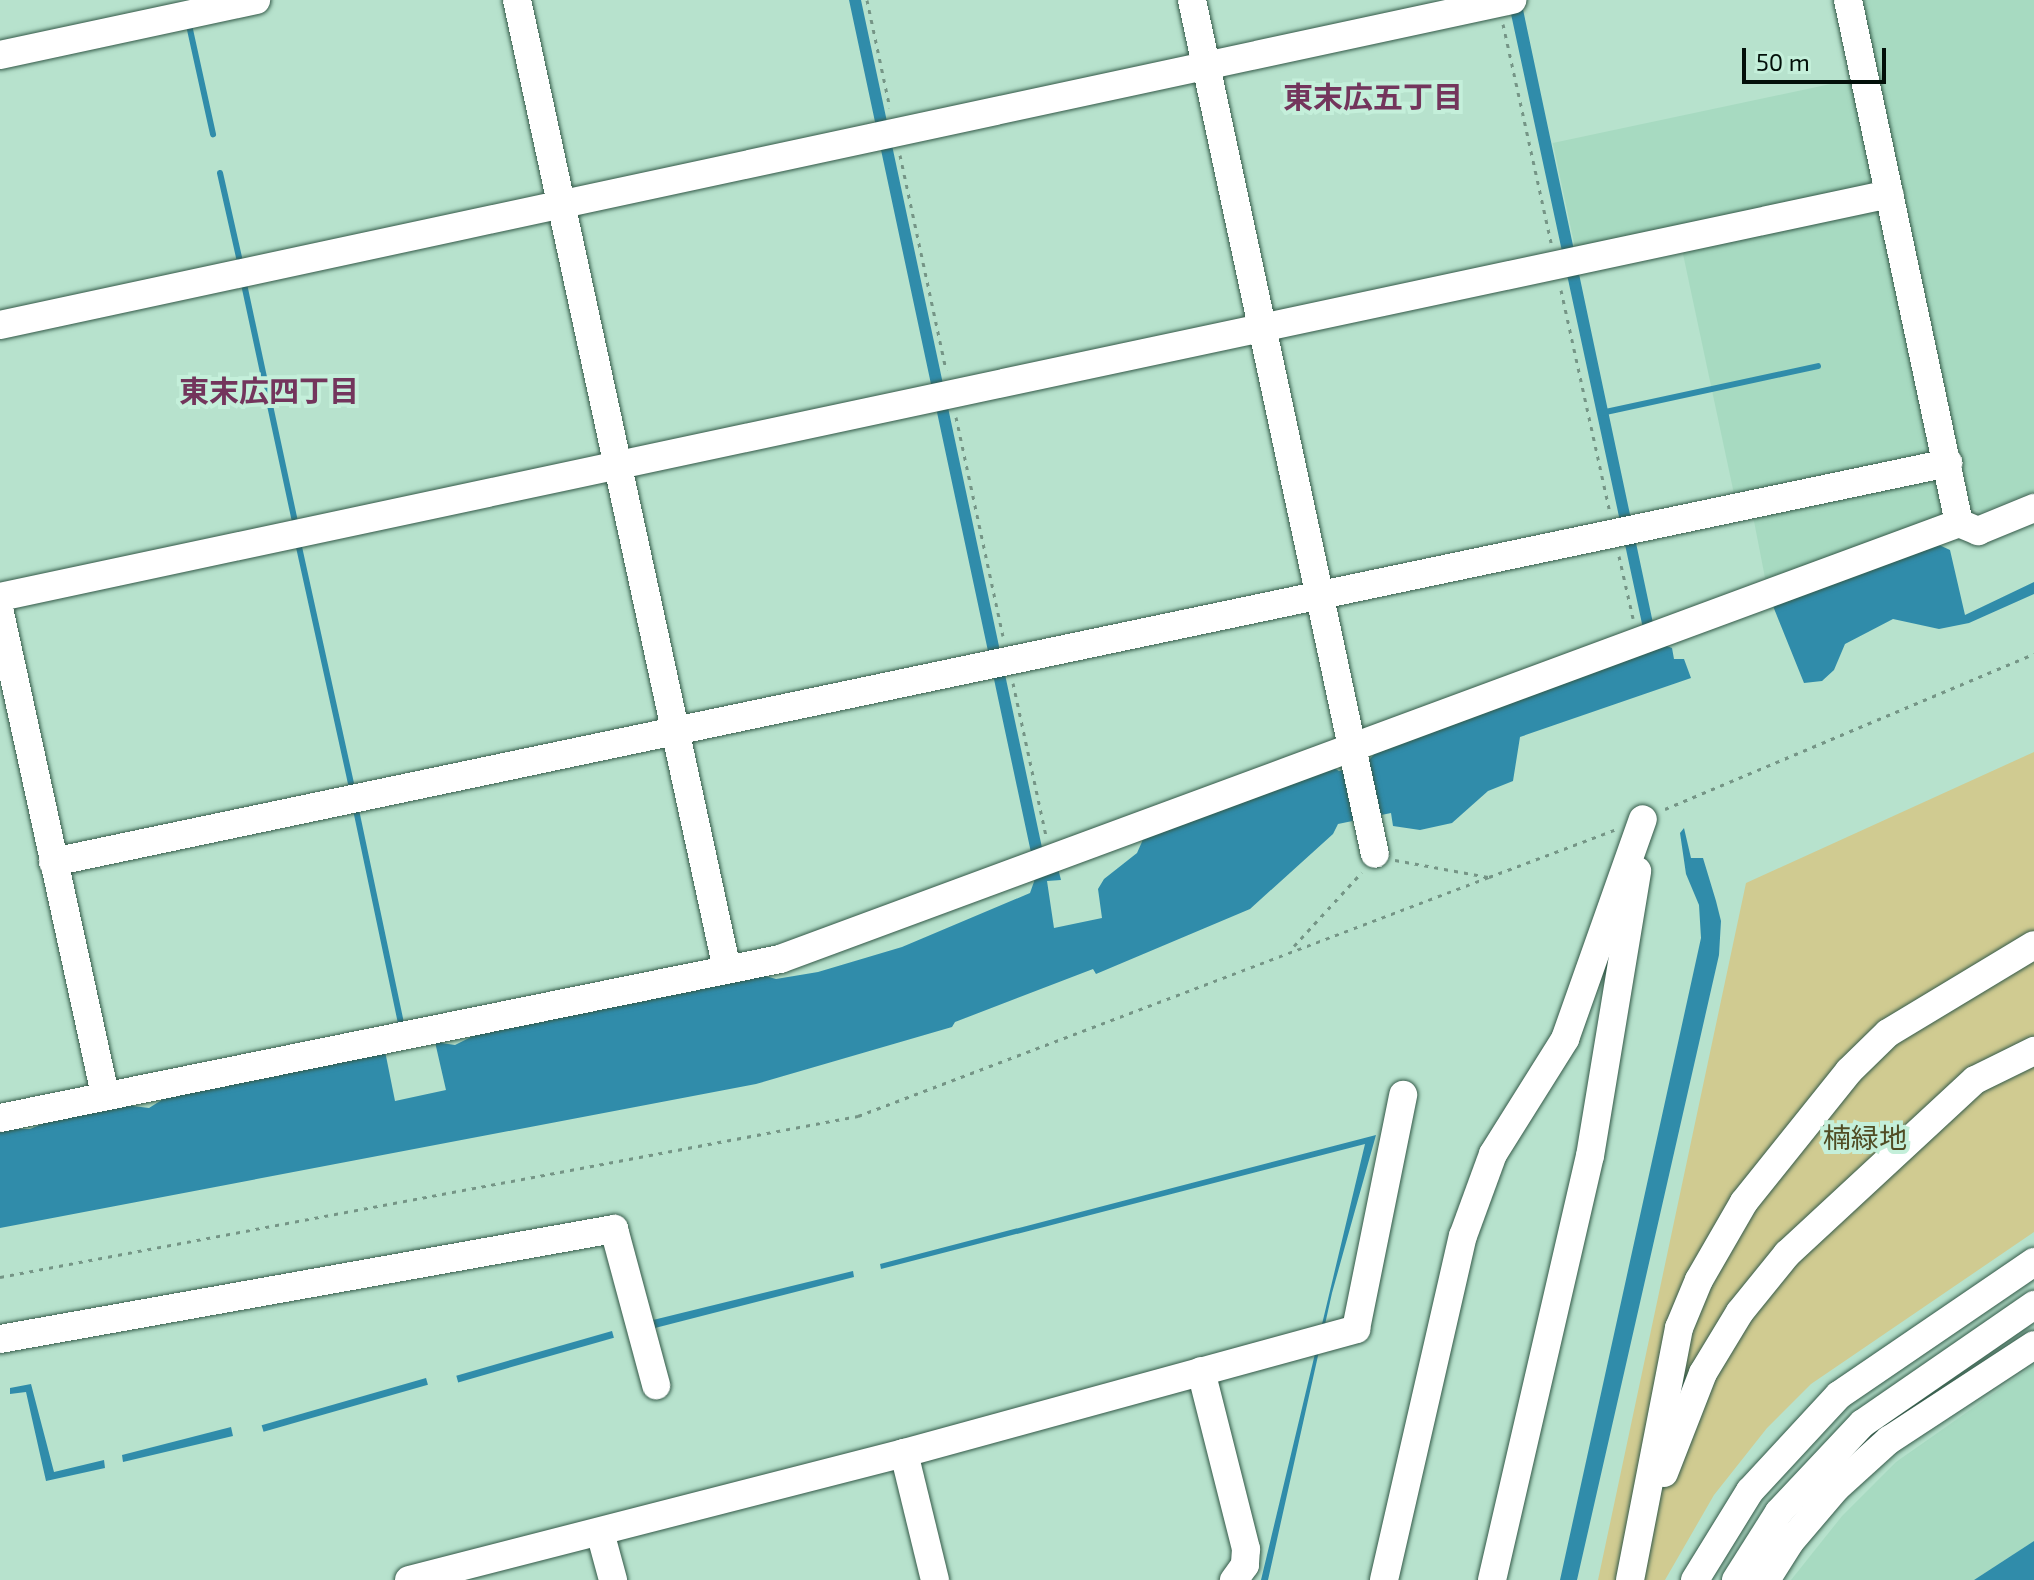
<!DOCTYPE html>
<meta charset="utf-8">
<style>
body{margin:0}
#map{position:relative;width:2034px;height:1580px;overflow:hidden;background:#b7e2cd;font-family:"Exo 2","Noto Sans JP",sans-serif}
div>[style]{position:absolute}
.built>*{inset:0;background:#a7dac1;transform-origin:0 0}
.green>*{inset:0;background:#d0cb91}
.water>*{inset:0;background:#308caa;transform-origin:0 0}
.stream>*{height:6px;margin:-3px;padding:0 3px;transform-origin:3px;border-radius:3px;background:#308caa}
.path>*{height:3px;margin-top:-1.5px;transform-origin:0;background:repeating-linear-gradient(90deg,#759586 0 4px,transparent 0 10px)}
.roads{filter:drop-shadow(0 0 2px #335948) drop-shadow(0 0 2px #335948)}
.minor>*{height:28px;margin:-14px;padding:0 14px;transform-origin:14px;border-radius:14px;background:#fff}
span{translate:-50% -50%;white-space:nowrap;text-align:center;line-height:1.15;-webkit-text-stroke:8px #c4efda;paint-order:stroke}
.park-label{font-size:28px;color:#504c24}
.neighbourhood-label{font-size:30px;color:#73355c;font-weight:700}
.scale{position:absolute;left:1742px;top:48px;width:144px;height:36px;box-sizing:border-box;border:4px solid #020f09;border-top:0;padding-left:10px;font-size:24px;line-height:28px;white-space:nowrap;color:#020f09;-webkit-text-stroke:6px #c4efda;paint-order:stroke}
</style>
<div id="map">
<div class="built">
<div style="clip-path:polygon(1862px 0,2034px 0,2034px 491px,1982px 512px,1971px 508px)"></div>
<div style="left:1854px;top:79px;width:107px;height:308px;rotate:78deg"></div>
<div style="left:1882px;top:209px;width:250px;height:204px;rotate:78deg"></div>
<div style="clip-path:polygon(1936px 474px,1948px 515px,1767px 588px,1752px 511px)"></div>
<div style="clip-path:polygon(2034px 1365px,2034px 1541px,1974px 1580px,1791px 1580px,1842px 1516px,1896px 1462px)"></div>
</div>
<div class="green">
<div style="clip-path:polygon(2034px 752px,2034px 1232px,1811px 1384px,1767px 1428px,1714px 1495px,1665px 1580px,1598px 1580px,1746px 883px)"></div>
</div>
<div class="water">
<div style="clip-path:polygon(849px 0,861px 0,1047px 871px,1058px 868px,1061px 880px,1047px 881px,1054px 928px,1102px 918px,1098px 889px,1104px 879px,1137px 853px,1145px 835px,1331px 766px,1339px 771px,1365px 765px,1381px 746px,1647px 647px,1508px 0,1521px 0,1657px 642px,1672px 648px,1674px 659px,1684px 659px,1691px 678px,1520px 737px,1513px 781px,1488px 791px,1452px 823px,1420px 830px,1393px 826px,1391px 813px,1338px 824px,1333px 834px,1250px 909px,1096px 974px,1093px 969px,955px 1022px,952px 1027px,756px 1084px,0 1228px,0 1129px,30px 1129px,59px 1117px,125px 1105px,149px 1108px,168px 1096px,385px 1051px,395px 1101px,446px 1090px,435px 1042px,455px 1045px,479px 1033px,762px 975px,776px 979px,818px 972px,902px 947px,1030px 893px,1036px 876px)"></div>
<div style="clip-path:polygon(1937px 544px,1950px 550px,1965px 615px,2034px 582px,2034px 594px,1969px 623px,1939px 629px,1893px 619px,1845px 644px,1834px 670px,1822px 681px,1804px 683px,1773px 606px)"></div>
<div style="clip-path:polygon(1684px 828px,1691px 858px,1703px 858px,1716px 901px,1721px 921px,1719px 955px,1577px 1580px,1560px 1580px,1701px 938px,1699px 905px,1686px 874px,1680px 833px)"></div>
<div style="clip-path:polygon(1376px 1135px,1332px 1293px,1268px 1580px,1261px 1580px,1365px 1144px,881px 1269px,880px 1264px)"></div>
<div style="clip-path:polygon(853px 1271px,854px 1277px,655px 1328px,653px 1320px)"></div>
<div style="left:612px;top:1331px;width:7px;height:162px;rotate:74deg"></div>
<div style="left:426px;top:1378px;width:7px;height:171px;rotate:74deg"></div>
<div style="clip-path:polygon(31px 1384px,54px 1472px,104px 1460px,105px 1468px,46px 1481px,26px 1392px,10px 1394px,10px 1388px)"></div>
<div style="clip-path:polygon(231px 1427px,233px 1436px,123px 1462px,122px 1455px)"></div>
<div style="clip-path:polygon(2034px 1541px,2034px 1580px,1974px 1580px)"></div>
</div>
<div class="stream">
<div style="left:189px;top:25px;width:112px;rotate:77.6deg"></div>
<div style="left:220px;top:173px;width:91px;rotate:77.3deg"></div>
<div style="left:244px;top:284px;width:249px;rotate:77.9deg"></div>
<div style="left:1601px;top:413px;width:222px;rotate:-12.2deg"></div>
<div style="left:299px;top:547px;width:247px;rotate:77.6deg"></div>
<div style="left:355px;top:805px;width:223px;rotate:78.1deg"></div>
</div>
<div class="path">
<div style="left:867px;top:0;width:110px;rotate:78deg"></div>
<div style="left:1503px;top:24px;width:224px;rotate:77.6deg"></div>
<div style="left:900px;top:155px;width:220px;rotate:77.9deg"></div>
<div style="left:1561px;top:290px;width:224px;rotate:77.6deg"></div>
<div style="left:956px;top:417px;width:224px;rotate:77.9deg"></div>
<div style="left:1619px;top:556px;width:64px;rotate:77.3deg"></div>
<div style="left:1013px;top:683px;width:157px;rotate:77.8deg"></div>
<div style="left:1665px;top:809px;width:400px;rotate:-22.8deg"></div>
<div style="left:1395px;top:860px;width:96px;rotate:10.3deg"></div>
<div style="left:1489px;top:877px;width:134px;rotate:-20.6deg"></div>
<div style="left:1294px;top:946px;width:100px;rotate:-47.4deg"></div>
<div style="left:0;top:1277px;width:873px;rotate:-10.63deg"></div>
<div style="left:858px;top:1116px;width:675px;rotate:-20.74deg"></div>
</div>
<div class="roads">
<div class="minor">
<div style="left:517px;top:0;width:992px;rotate:77.78deg"></div>
<div style="left:1192px;top:0;width:873px;rotate:77.91deg"></div>
<div style="left:1848px;top:0;width:535px;rotate:78.02deg"></div>
<div style="left:0;top:55px;width:262px;rotate:-12.1deg"></div>
<div style="left:0;top:325px;width:1547px;rotate:-12.13deg"></div>
<div style="left:0;top:597px;width:1932px;rotate:-12.04deg"></div>
<div style="left:0;top:613px;width:494px;rotate:77.7deg"></div>
<div style="left:53px;top:862px;width:1937px;rotate:-11.89deg"></div>
<div style="left:0;top:1118px;width:796px;rotate:-11.52deg"></div>
<div style="left:780px;top:959px;width:1257px;rotate:-20.29deg"></div>
<div style="left:1959px;top:523px;width:21px;rotate:23deg"></div>
<div style="left:1978px;top:531px;width:61px;rotate:-22.3deg"></div>
<div style="left:0;top:1339px;width:624px;rotate:-10.16deg"></div>
<div style="left:614px;top:1229px;width:162px;rotate:74.9deg"></div>
<div style="left:1201px;top:1371px;width:184px;rotate:75.8deg"></div>
<div style="left:1246px;top:1549px;width:16px;rotate:94deg"></div>
<div style="left:1245px;top:1565px;width:19px;rotate:126deg"></div>
<div style="left:904px;top:1453px;width:131px;rotate:76.3deg"></div>
<div style="left:1664px;top:1473px;width:107px;rotate:-68.7deg"></div>
<div style="left:1703px;top:1373px;width:71px;rotate:-58.8deg"></div>
<div style="left:1740px;top:1312px;width:75px;rotate:-51deg"></div>
<div style="left:1787px;top:1254px;width:256px;rotate:-42.8deg"></div>
<div style="left:1975px;top:1080px;width:66px;rotate:-26.2deg"></div>
<div style="left:600px;top:1532px;width:50px;rotate:74.8deg"></div>
<div style="left:409px;top:1580px;width:511px;rotate:-14.39deg"></div>
<div style="left:904px;top:1453px;width:469px;rotate:-15.3deg"></div>
<div style="left:1356px;top:1329px;width:239px;rotate:-78.6deg"></div>
<div style="left:1384px;top:1580px;width:353px;rotate:-77.1deg"></div>
<div style="left:1463px;top:1236px;width:87px;rotate:-69.9deg"></div>
<div style="left:1493px;top:1154px;width:136px;rotate:-57.9deg"></div>
<div style="left:1565px;top:1039px;width:233px;rotate:-70.5deg"></div>
<div style="left:1492px;top:1580px;width:435px;rotate:-77deg"></div>
<div style="left:1590px;top:1156px;width:289px;rotate:-80.6deg"></div>
<div style="left:1630px;top:1580px;width:257px;rotate:-79deg"></div>
<div style="left:1679px;top:1328px;width:52px;rotate:-67.4deg"></div>
<div style="left:1699px;top:1280px;width:90px;rotate:-60deg"></div>
<div style="left:1744px;top:1202px;width:168px;rotate:-51.3deg"></div>
<div style="left:1849px;top:1071px;width:54px;rotate:-44.3deg"></div>
<div style="left:1888px;top:1033px;width:170px;rotate:-31.1deg"></div>
<div style="left:1695px;top:1580px;width:105px;rotate:-58.3deg"></div>
<div style="left:1750px;top:1491px;width:131px;rotate:-47.2deg"></div>
<div style="left:1839px;top:1395px;width:236px;rotate:-34.3deg"></div>
<div style="left:1736px;top:1580px;width:80px;rotate:-57.7deg"></div>
<div style="left:1779px;top:1512px;width:122px;rotate:-46.7deg"></div>
<div style="left:1863px;top:1423px;width:208px;rotate:-34.6deg"></div>
<div style="left:1766px;top:1580px;width:45px;rotate:-57.7deg"></div>
<div style="left:1790px;top:1542px;width:71px;rotate:-49.6deg"></div>
<div style="left:1836px;top:1488px;width:72px;rotate:-42.2deg"></div>
<div style="left:1889px;top:1440px;width:173px;rotate:-33.2deg"></div>
</div>
</div>
<div class="park-label">
<span style="left:1865px;top:1137px">楠緑地</span>
</div>
<div class="neighbourhood-label">
<span style="left:1373px;top:96px">東末広五丁目</span>
<span style="left:269px;top:390px">東末広四丁目</span>
</div>
<div class="scale">50 m</div>
</div>
